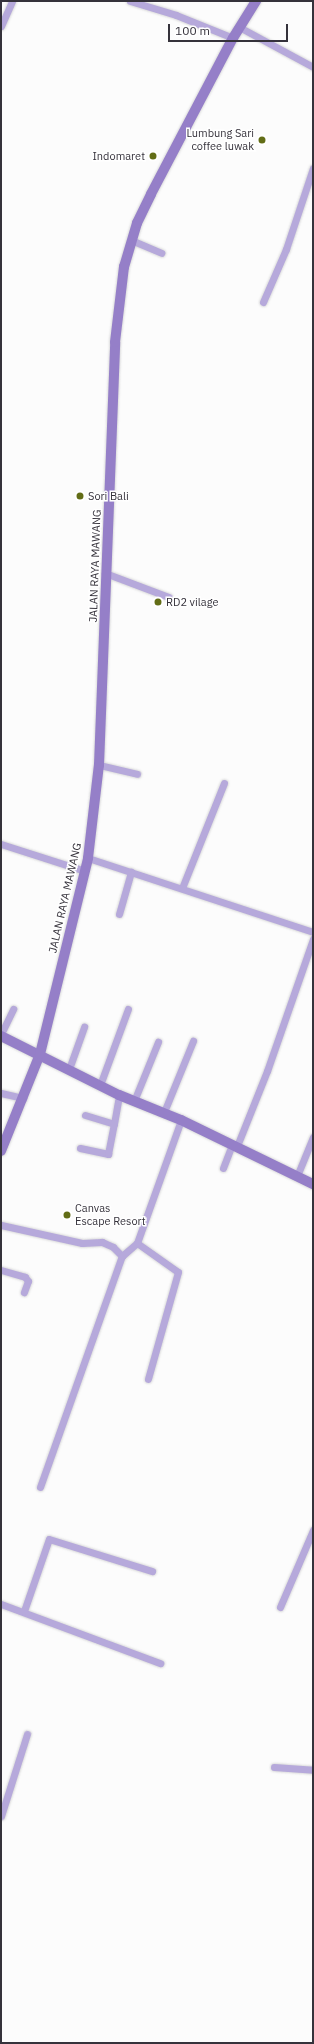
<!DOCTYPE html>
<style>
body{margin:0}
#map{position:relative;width:314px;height:2044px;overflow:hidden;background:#fcfcfc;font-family:"IBM Plex Sans",sans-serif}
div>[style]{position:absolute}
.roads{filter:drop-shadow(0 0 1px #d8d8d9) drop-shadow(0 0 1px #d8d8d9)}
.street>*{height:7px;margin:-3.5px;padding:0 3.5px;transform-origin:3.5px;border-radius:3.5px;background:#b6a9db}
.secondary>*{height:10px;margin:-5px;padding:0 5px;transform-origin:5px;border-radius:5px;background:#957fc8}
.dots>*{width:11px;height:11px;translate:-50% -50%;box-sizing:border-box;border:2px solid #fff;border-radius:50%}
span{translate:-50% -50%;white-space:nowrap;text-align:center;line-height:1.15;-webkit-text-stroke:3px #fff;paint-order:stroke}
.poi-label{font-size:11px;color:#35323b}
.right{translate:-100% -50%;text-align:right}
.left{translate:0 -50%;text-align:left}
.street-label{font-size:11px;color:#35323b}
.frame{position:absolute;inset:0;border:2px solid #35323b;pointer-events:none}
.scale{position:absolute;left:168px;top:24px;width:120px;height:18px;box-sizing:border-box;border:2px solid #35323b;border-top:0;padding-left:5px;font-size:12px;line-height:14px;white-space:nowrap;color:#35323b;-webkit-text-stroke:3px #fff;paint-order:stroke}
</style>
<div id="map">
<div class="roads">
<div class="street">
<div style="left:130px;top:1px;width:48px;rotate:16.9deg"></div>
<div style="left:176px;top:15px;width:61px;rotate:22deg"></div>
<div style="left:1px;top:26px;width:27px;rotate:-66deg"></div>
<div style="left:241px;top:28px;width:82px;rotate:28.4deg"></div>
<div style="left:131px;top:240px;width:33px;rotate:23deg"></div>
<div style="left:263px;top:302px;width:58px;rotate:-66.5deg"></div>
<div style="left:286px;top:249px;width:85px;rotate:-71.6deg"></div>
<div style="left:105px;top:573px;width:68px;rotate:20.6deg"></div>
<div style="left:99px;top:765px;width:39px;rotate:13deg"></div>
<div style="left:1px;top:844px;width:88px;rotate:17.8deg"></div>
<div style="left:88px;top:858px;width:237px;rotate:18.2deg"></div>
<div style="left:182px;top:888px;width:113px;rotate:-68.2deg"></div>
<div style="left:119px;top:914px;width:44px;rotate:-74.1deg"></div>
<div style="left:1px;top:1034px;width:28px;rotate:-64deg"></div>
<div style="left:69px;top:1069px;width:45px;rotate:-70.3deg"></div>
<div style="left:100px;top:1085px;width:81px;rotate:-69.8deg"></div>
<div style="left:1px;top:1093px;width:23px;rotate:13deg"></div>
<div style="left:134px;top:1101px;width:64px;rotate:-67.9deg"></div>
<div style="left:164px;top:1112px;width:77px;rotate:-67.8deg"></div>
<div style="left:85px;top:1115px;width:30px;rotate:17deg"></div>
<div style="left:114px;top:1124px;width:29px;rotate:-80deg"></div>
<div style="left:237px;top:1146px;width:81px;rotate:-68.2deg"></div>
<div style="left:267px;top:1071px;width:140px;rotate:-70.8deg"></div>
<div style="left:80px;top:1148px;width:29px;rotate:12deg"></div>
<div style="left:108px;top:1154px;width:31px;rotate:-79deg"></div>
<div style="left:223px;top:1168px;width:26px;rotate:-69deg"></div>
<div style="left:297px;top:1176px;width:42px;rotate:-67.7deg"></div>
<div style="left:1px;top:1225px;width:83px;rotate:12.5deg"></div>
<div style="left:82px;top:1243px;width:20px;rotate:-3deg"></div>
<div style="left:102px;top:1242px;width:12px;rotate:24deg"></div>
<div style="left:113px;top:1247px;width:13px;rotate:45deg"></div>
<div style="left:137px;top:1243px;width:50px;rotate:35.3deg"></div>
<div style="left:178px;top:1272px;width:111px;rotate:105.7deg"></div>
<div style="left:1px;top:1270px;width:25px;rotate:16deg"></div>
<div style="left:25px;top:1277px;width:5px;rotate:53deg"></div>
<div style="left:28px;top:1281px;width:12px;rotate:110deg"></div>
<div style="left:40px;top:1487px;width:245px;rotate:-70.5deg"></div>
<div style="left:122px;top:1256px;width:20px;rotate:-41deg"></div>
<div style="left:137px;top:1243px;width:131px;rotate:-70.3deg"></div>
<div style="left:1px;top:1604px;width:170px;rotate:20.4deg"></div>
<div style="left:280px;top:1607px;width:84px;rotate:-66.8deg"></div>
<div style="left:24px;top:1611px;width:76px;rotate:-70.9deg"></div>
<div style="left:49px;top:1539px;width:108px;rotate:17.3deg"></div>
<div style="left:274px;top:1767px;width:39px;rotate:4deg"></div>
<div style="left:1px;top:1816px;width:86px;rotate:-72.4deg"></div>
</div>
<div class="secondary">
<div style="left:1px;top:1036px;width:132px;rotate:26.6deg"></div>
<div style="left:119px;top:1095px;width:67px;rotate:22deg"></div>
<div style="left:181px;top:1120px;width:147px;rotate:25.9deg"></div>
<div style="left:1px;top:1151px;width:105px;rotate:-68.1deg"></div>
<div style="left:40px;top:1054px;width:202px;rotate:-76.2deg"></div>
<div style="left:88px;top:858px;width:94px;rotate:-83.3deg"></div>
<div style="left:99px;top:765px;width:423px;rotate:-87.8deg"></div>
<div style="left:115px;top:342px;width:76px;rotate:-83.2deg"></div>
<div style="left:124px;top:267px;width:46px;rotate:-73.5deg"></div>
<div style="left:137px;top:223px;width:32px;rotate:-64deg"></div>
<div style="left:151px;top:194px;width:176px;rotate:-62.3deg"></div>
<div style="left:233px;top:38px;width:44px;rotate:-58.1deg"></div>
</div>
</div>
<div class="dots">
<div style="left:262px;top:140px;background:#626d16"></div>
<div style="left:153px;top:156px;background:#626d16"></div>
<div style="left:80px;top:496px;background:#626d16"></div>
<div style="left:158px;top:602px;background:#626d16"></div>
<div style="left:67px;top:1215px;background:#626d16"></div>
</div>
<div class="poi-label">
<span class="right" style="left:254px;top:140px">Lumbung Sari<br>coffee luwak</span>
<span class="right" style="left:145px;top:156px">Indomaret</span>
<span class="left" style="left:88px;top:496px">Sori Bali</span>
<span class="left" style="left:166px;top:602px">RD2 vilage</span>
<span class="left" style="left:75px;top:1215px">Canvas<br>Escape Resort</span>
</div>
<div class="street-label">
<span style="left:95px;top:566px;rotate:-88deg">JALAN RAYA MAWANG</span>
<span style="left:65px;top:898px;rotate:-77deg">JALAN RAYA MAWANG</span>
</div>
<div class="frame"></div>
<div class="scale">100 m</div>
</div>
